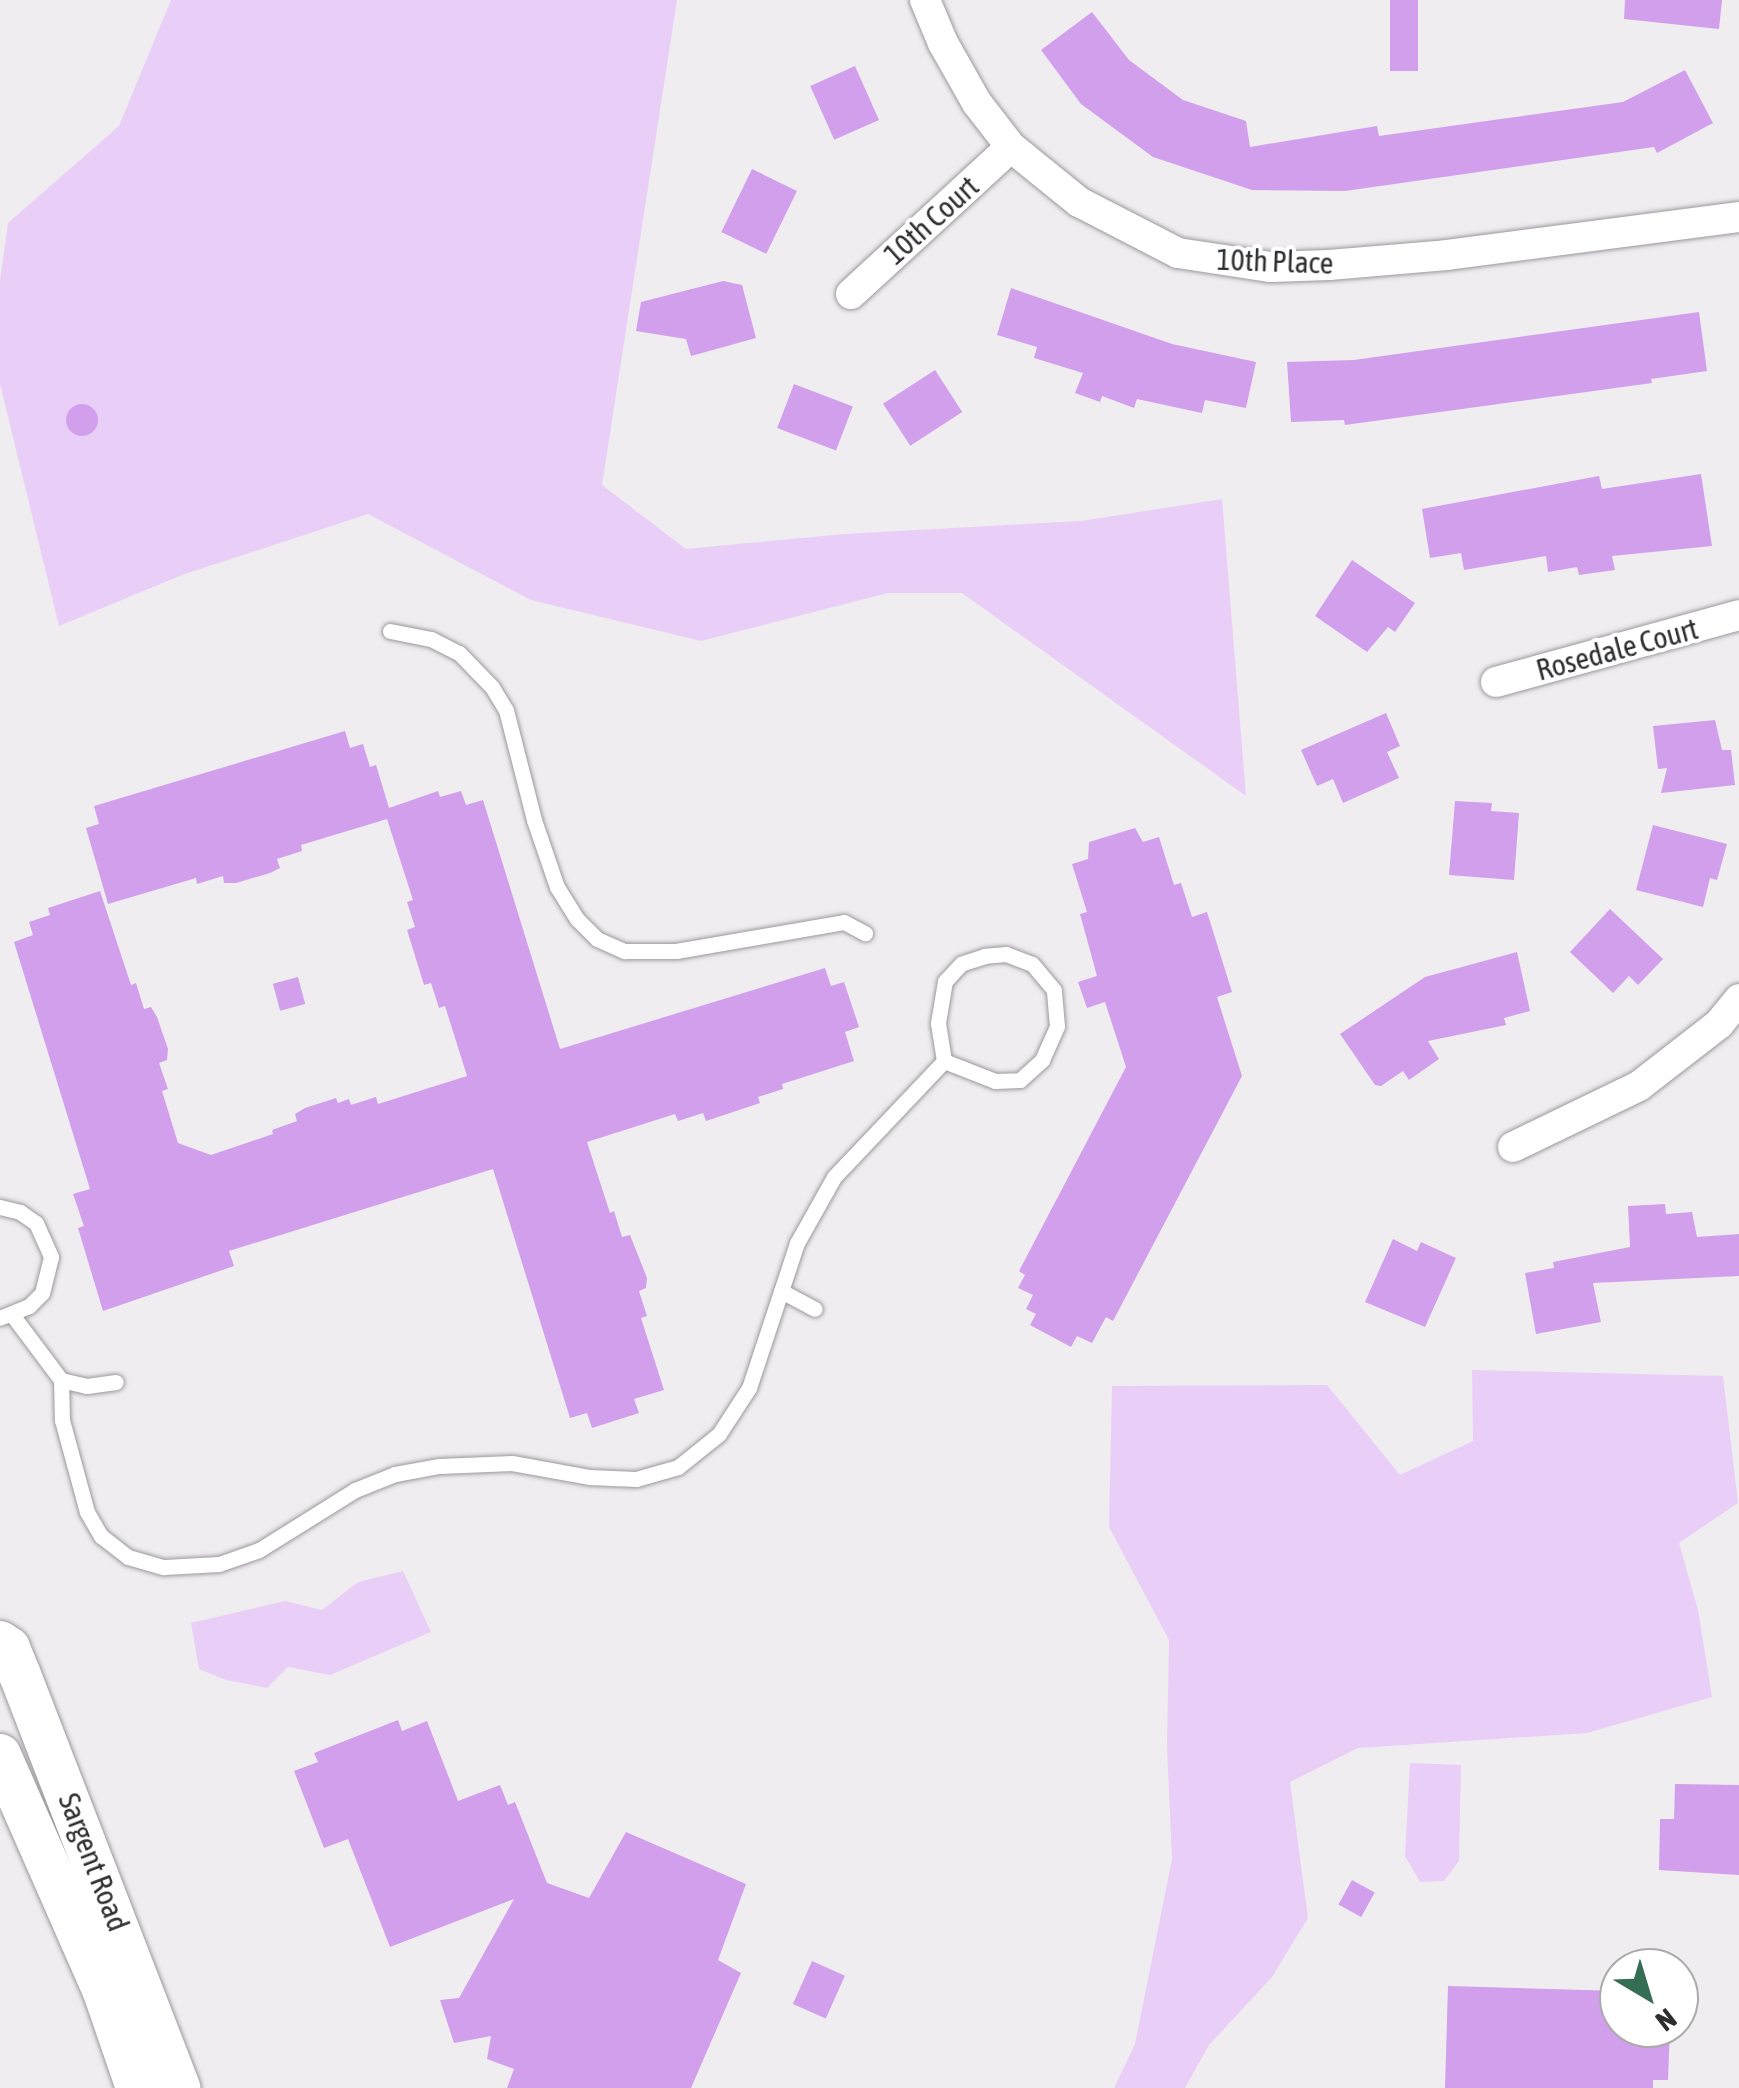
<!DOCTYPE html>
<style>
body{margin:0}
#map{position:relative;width:1739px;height:2088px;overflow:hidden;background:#f0edf1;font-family:"Asap Condensed",sans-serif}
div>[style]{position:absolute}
.green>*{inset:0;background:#e9cef8}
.building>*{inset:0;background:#d19feb;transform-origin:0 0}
.round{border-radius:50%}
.roads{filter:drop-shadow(0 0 2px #9c999d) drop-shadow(0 0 2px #9c999d)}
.lane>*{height:15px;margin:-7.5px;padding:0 7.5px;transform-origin:7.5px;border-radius:7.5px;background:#fff}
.street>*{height:30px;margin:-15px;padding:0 15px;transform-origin:15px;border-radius:15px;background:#fff}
.secondary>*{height:42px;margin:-21px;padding:0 21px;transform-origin:21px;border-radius:21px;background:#fff}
span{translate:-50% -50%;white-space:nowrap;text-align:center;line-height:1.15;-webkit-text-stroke:8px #fff;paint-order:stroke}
.street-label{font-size:30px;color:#2e2d2f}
.north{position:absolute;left:1599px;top:1948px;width:100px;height:100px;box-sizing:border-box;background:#fff;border:2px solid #ababac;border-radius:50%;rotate:142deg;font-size:28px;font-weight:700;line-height:40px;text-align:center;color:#2e2d2f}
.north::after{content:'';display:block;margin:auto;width:35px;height:45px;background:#356d55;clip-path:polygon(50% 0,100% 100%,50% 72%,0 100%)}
</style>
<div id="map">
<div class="green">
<div style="clip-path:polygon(171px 0,677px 0,602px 485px,686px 549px,844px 534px,1081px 521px,1222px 499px,1246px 796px,962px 593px,888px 593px,701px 641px,531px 600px,368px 514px,182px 575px,59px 626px,0 384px,0 281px,8px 223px,119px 126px)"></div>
<div style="clip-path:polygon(1472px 1370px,1723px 1376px,1738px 1503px,1679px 1543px,1698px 1610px,1712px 1697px,1587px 1733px,1358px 1748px,1290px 1782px,1308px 1918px,1272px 1977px,1209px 2045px,1185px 2088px,1114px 2088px,1135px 2044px,1172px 1859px,1167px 1748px,1169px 1640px,1109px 1527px,1112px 1386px,1327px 1385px,1400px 1475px,1473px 1441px)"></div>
<div style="clip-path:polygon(403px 1571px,431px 1632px,330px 1675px,288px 1667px,267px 1688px,226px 1680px,199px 1669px,191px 1623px,285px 1601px,322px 1610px,358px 1582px)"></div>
<div style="clip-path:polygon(1410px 1763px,1461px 1765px,1459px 1861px,1444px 1881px,1420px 1882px,1405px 1856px)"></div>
</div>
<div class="building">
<div style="left:1390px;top:0;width:28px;height:71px"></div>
<div style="clip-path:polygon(1625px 0,1722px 0,1719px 29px,1624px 19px)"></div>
<div style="clip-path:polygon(1092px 12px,1129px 60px,1183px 100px,1246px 121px,1250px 147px,1377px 126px,1379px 136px,1623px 102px,1685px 70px,1713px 123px,1657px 153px,1654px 147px,1345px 191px,1252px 190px,1153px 157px,1081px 104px,1041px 50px)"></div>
<div style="left:855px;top:66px;width:59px;height:49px;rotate:66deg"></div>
<div style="left:752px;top:169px;width:50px;height:70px;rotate:26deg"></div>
<div style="clip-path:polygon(723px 281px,742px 285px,756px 338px,691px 356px,686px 339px,636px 331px,641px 302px)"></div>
<div style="clip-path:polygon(1011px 288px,1172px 344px,1256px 362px,1246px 408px,1205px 400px,1202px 413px,1137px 399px,1134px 408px,1102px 396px,1100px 402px,1075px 393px,1083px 373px,1034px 358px,1037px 347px,997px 335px)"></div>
<div style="clip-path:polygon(1699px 312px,1707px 371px,1651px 379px,1652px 383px,1345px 425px,1344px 420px,1291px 422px,1287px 362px,1354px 360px)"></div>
<div style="left:935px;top:370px;width:50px;height:62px;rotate:57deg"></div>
<div style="left:794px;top:384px;width:63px;height:47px;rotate:21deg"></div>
<div class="round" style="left:66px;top:404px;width:32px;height:32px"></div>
<div style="clip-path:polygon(1701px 474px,1712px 546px,1612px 556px,1615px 570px,1579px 575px,1577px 567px,1548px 572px,1546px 556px,1464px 570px,1461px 553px,1430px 558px,1422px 509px,1599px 476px,1602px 489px)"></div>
<div style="clip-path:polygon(1352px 560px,1415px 603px,1395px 632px,1388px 627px,1367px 652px,1315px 616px)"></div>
<div style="clip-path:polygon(1386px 713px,1400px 746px,1387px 752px,1399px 778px,1343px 803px,1333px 779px,1317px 786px,1301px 750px)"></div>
<div style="clip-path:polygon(1715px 720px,1722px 750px,1731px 750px,1735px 785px,1661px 793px,1667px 768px,1658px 769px,1653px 726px)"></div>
<div style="clip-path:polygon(345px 731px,350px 748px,363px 744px,370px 767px,376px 765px,389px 808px,438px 791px,440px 797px,461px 791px,466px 805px,483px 800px,560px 1049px,825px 968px,831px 986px,844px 982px,859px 1027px,845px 1032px,854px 1061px,782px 1084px,783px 1089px,758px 1097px,760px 1103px,706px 1121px,703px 1113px,678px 1121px,675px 1114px,587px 1142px,610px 1213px,614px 1211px,622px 1237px,630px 1235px,647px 1278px,646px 1288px,639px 1291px,647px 1316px,641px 1318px,664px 1390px,634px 1399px,639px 1413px,592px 1428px,587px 1413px,570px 1418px,493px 1169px,229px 1251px,234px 1266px,103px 1311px,78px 1228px,84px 1226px,73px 1194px,90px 1189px,14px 942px,33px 935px,29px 922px,50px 915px,48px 908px,100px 891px,131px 985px,136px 983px,144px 1009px,151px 1007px,157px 1017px,168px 1049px,167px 1060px,159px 1063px,168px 1089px,162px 1091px,178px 1143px,211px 1155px,273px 1134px,272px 1130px,297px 1121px,295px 1114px,305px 1108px,336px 1098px,338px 1103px,349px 1099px,351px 1105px,376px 1097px,378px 1104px,467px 1076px,445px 1006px,439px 1008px,431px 983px,424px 985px,407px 930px,415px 927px,407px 902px,413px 900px,387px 819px,301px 845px,302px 851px,277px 859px,280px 868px,270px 873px,236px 883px,224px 883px,223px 876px,197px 884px,196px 878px,108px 904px,86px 828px,99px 824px,94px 806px)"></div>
<div style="clip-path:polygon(1455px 801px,1492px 803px,1491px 811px,1519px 813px,1514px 880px,1449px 875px)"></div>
<div style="clip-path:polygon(1653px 825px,1727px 844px,1717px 880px,1710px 878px,1703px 907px,1636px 890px)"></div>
<div style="clip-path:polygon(1135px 828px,1143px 842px,1159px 837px,1174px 885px,1181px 883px,1192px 917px,1207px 912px,1232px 992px,1217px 997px,1242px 1076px,1113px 1321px,1106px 1317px,1092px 1343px,1077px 1336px,1071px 1347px,1030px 1325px,1036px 1314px,1026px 1309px,1033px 1295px,1018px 1288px,1025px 1275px,1019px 1271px,1126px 1067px,1105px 1002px,1087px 1008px,1078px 982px,1097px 976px,1080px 914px,1087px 912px,1072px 864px,1088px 859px,1089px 842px)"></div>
<div style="clip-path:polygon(1610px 909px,1663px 959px,1638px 985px,1629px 976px,1613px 993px,1570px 952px)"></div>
<div style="clip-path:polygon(1517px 952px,1530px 1011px,1504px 1018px,1506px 1025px,1428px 1041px,1439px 1059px,1409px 1080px,1403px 1071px,1381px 1086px,1375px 1085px,1340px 1034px,1425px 977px)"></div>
<div style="left:298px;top:977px;width:28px;height:26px;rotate:75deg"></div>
<div style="clip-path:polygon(1665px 1204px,1666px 1214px,1692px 1212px,1697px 1237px,1739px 1234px,1739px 1276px,1593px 1283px,1601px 1322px,1536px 1334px,1525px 1273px,1554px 1268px,1553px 1262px,1630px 1247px,1628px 1206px)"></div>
<div style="clip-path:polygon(1393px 1239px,1417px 1251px,1421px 1242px,1456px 1258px,1425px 1327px,1365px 1302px)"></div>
<div style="clip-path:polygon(398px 1720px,402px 1731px,427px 1721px,458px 1801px,500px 1785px,508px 1805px,515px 1802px,547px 1883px,589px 1898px,626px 1832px,746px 1884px,718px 1960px,741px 1973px,691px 2088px,507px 2088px,514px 2069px,487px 2059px,491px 2036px,454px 2043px,440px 2000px,459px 1998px,514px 1899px,390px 1947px,348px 1839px,324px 1848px,294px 1771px,318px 1762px,314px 1753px)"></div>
<div style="clip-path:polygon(1675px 1784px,1739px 1785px,1739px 1875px,1659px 1870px,1660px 1819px,1674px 1819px)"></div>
<div style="left:1352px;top:1880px;width:26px;height:28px;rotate:29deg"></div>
<div style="left:812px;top:1961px;width:36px;height:47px;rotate:24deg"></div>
<div style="clip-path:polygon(1448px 1986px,1619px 1991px,1619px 2028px,1670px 2028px,1668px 2080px,1653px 2080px,1653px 2088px,1445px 2088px)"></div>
</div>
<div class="roads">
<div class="lane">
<div style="left:390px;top:631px;width:42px;rotate:11deg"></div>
<div style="left:431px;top:639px;width:31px;rotate:27deg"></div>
<div style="left:459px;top:653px;width:47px;rotate:45.9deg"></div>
<div style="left:492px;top:687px;width:27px;rotate:59deg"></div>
<div style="left:506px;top:710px;width:114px;rotate:75.7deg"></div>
<div style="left:534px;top:820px;width:71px;rotate:71.1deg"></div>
<div style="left:557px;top:887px;width:38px;rotate:58deg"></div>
<div style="left:577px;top:919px;width:28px;rotate:45deg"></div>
<div style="left:597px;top:939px;width:30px;rotate:24deg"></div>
<div style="left:624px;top:951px;width:52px"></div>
<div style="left:676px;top:951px;width:170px;rotate:-9.8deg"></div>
<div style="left:844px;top:922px;width:24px;rotate:28deg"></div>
<div style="left:0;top:1207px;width:21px;rotate:14deg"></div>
<div style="left:20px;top:1212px;width:19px;rotate:35deg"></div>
<div style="left:36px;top:1223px;width:37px;rotate:66deg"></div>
<div style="left:51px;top:1257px;width:37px;rotate:104deg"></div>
<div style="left:42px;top:1293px;width:18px;rotate:135deg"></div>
<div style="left:29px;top:1306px;width:31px;rotate:158deg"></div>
<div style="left:781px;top:1291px;width:38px;rotate:28deg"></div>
<div style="left:13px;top:1316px;width:80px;rotate:53.1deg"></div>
<div style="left:61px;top:1380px;width:27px;rotate:13deg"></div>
<div style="left:87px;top:1386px;width:29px;rotate:-8deg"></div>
<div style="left:61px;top:1380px;width:40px;rotate:88.6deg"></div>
<div style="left:62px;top:1420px;width:95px;rotate:74.8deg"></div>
<div style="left:87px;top:1512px;width:28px;rotate:60deg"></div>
<div style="left:101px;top:1536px;width:34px;rotate:38deg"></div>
<div style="left:128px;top:1557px;width:37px;rotate:16deg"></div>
<div style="left:164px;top:1567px;width:55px;rotate:-3.1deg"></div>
<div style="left:219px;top:1564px;width:42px;rotate:-19.3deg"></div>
<div style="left:259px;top:1550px;width:113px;rotate:-32deg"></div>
<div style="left:355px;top:1490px;width:43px;rotate:-21.8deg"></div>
<div style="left:395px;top:1474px;width:45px;rotate:-10.3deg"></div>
<div style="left:439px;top:1466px;width:73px;rotate:-2.4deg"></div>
<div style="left:512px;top:1463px;width:78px;rotate:10.3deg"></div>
<div style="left:589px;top:1477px;width:47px;rotate:2.4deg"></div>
<div style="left:636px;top:1479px;width:44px;rotate:-15.9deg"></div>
<div style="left:678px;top:1467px;width:53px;rotate:-38.8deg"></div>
<div style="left:719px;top:1434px;width:55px;rotate:-56.9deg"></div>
<div style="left:749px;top:1388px;width:153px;rotate:-71.7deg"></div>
<div style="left:797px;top:1243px;width:76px;rotate:-60.7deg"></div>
<div style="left:834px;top:1177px;width:160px;rotate:-46.5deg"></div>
<div style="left:944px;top:1061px;width:55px;rotate:21.4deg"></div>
<div style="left:995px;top:1081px;width:25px;rotate:-2deg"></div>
<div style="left:1020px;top:1080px;width:30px;rotate:-42deg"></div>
<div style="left:1042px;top:1060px;width:37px;rotate:-66deg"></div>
<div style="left:1057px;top:1026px;width:36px;rotate:-95deg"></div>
<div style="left:1054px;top:990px;width:34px;rotate:-130deg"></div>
<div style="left:1032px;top:964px;width:28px;rotate:-159deg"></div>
<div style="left:1006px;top:954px;width:21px;rotate:175deg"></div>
<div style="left:985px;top:956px;width:25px;rotate:162deg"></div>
<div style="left:961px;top:964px;width:23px;rotate:133deg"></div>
<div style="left:945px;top:981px;width:43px;rotate:99.5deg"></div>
<div style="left:938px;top:1023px;width:38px;rotate:81deg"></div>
</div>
<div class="street">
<div style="left:925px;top:0;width:47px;rotate:67.3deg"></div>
<div style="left:943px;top:43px;width:69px;rotate:60.5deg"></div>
<div style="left:977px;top:103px;width:56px;rotate:52.3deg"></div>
<div style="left:1011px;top:147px;width:87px;rotate:39deg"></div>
<div style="left:1079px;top:202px;width:111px;rotate:27.3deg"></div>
<div style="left:1178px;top:253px;width:94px;rotate:8.6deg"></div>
<div style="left:1271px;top:267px;width:58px;rotate:-2deg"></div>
<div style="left:1329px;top:265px;width:118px;rotate:-4.8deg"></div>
<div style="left:1447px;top:255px;width:294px;rotate:-7.4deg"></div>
<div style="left:851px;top:294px;width:217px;rotate:-42.6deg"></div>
<div style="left:1496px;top:682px;width:252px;rotate:-15.4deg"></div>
<div style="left:1513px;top:1147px;width:140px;rotate:-25.8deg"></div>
<div style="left:1639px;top:1086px;width:101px;rotate:-37.8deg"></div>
<div style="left:1719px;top:1024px;width:32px;rotate:-51deg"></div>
</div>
<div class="secondary">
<div style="left:0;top:1642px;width:11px;rotate:34deg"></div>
<div style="left:9px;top:1648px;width:29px;rotate:68deg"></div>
<div style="left:20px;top:1675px;width:443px;rotate:68.9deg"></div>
<div style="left:0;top:1755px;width:259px;rotate:66.3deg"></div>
<div style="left:104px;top:1992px;width:102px;rotate:71deg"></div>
</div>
</div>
<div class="street-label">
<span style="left:931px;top:220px;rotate:-42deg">10th Court</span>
<span style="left:1275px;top:261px;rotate:2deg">10th Place</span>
<span style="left:1617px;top:649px;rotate:-15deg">Rosedale Court</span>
<span style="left:94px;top:1862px;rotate:69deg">Sargent Road</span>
</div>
<div class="north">N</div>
</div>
